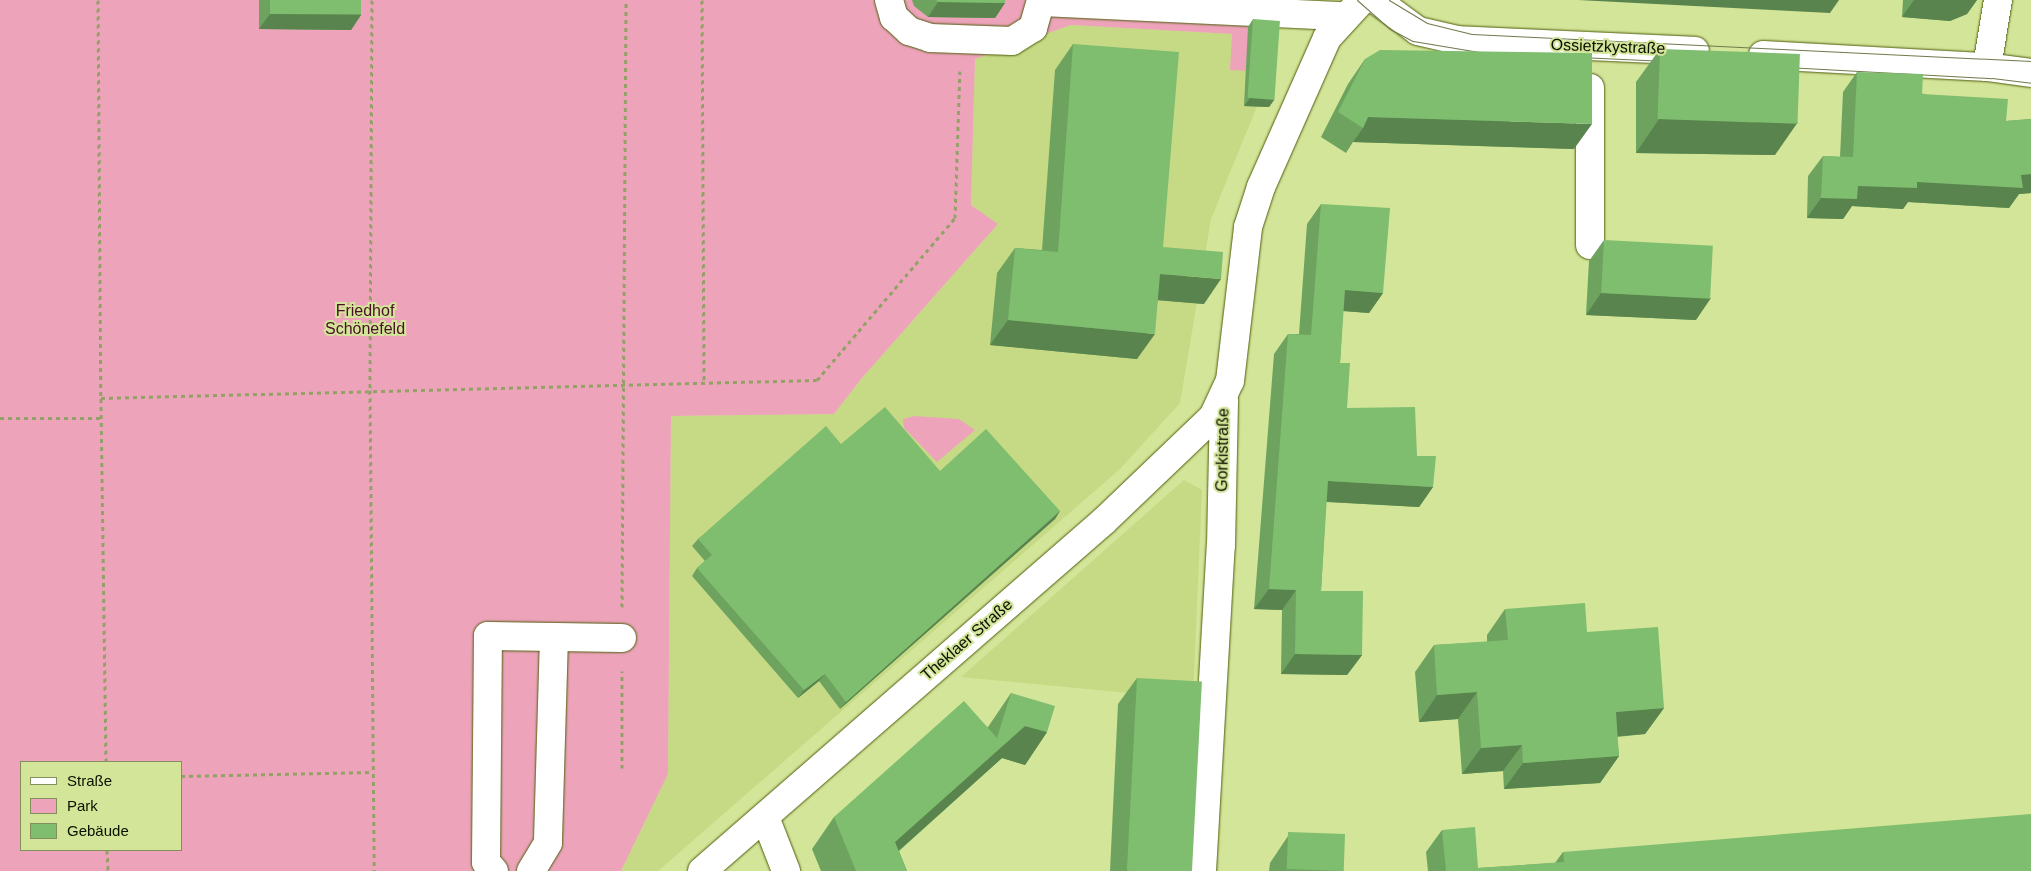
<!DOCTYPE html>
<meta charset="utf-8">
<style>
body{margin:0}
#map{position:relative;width:2031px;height:871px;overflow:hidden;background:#d3e598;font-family:Arial,sans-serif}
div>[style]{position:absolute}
.built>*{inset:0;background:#c6da85}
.green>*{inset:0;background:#eda4ba}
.path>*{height:3px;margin-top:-1.5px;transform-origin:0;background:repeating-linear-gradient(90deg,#93a167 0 4px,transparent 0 8px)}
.roads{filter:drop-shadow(0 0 1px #505d0d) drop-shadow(0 0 1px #505d0d)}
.minor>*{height:28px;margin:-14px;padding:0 14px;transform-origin:14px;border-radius:14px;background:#fff}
.major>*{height:28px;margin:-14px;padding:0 14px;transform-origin:14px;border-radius:14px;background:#fff}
.tram>*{height:1px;margin:-0.5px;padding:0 0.5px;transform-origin:0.5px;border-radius:0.5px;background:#6f7a4c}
.wall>*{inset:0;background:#6da35f}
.shaded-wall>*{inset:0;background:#59844e}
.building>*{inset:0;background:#7fbd6f;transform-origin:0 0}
span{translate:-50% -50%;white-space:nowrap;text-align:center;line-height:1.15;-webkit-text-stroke:4px #d3e598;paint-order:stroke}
.street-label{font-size:16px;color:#0b1000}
.park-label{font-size:16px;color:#4a0e28}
.legend{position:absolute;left:20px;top:761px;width:162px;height:90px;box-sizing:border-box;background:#d3e598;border:1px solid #83905b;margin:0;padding:6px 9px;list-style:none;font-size:15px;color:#0b1000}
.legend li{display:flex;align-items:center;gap:10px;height:25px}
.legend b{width:25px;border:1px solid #83905b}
</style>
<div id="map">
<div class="built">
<div style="clip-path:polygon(1071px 25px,1232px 34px,1271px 72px,1211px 219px,1180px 403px,1120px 469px,658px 871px,621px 871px,668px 774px,671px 416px,834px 414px,862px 378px,998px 224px,971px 205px,975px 59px)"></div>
<div style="clip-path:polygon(1184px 480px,1202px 490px,1193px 699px,961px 677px)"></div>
</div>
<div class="green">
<div style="clip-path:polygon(evenodd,0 0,1276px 0,1271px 72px,1230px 70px,1232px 34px,1071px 25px,975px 59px,971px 205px,998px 224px,862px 378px,834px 414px,671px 416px,668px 774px,621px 871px,0 871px,0 0,21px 762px,181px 762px,181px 850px,21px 850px,21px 762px)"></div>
<div style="clip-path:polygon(914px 416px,959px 419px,975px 430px,937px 462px,904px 428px,903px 419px)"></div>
</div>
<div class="path">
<div style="left:98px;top:0;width:398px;rotate:89.6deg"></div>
<div style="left:372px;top:0;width:390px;rotate:90.3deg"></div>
<div style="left:370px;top:390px;width:481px;rotate:89.5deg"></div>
<div style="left:702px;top:0;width:384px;rotate:89.7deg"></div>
<div style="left:0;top:418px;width:101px"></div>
<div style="left:622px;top:607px;width:607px;rotate:-89.62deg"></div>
<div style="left:106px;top:762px;width:364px;rotate:-90.8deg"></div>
<div style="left:101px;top:398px;width:716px;rotate:-1.44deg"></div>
<div style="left:817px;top:380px;width:213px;rotate:-49.6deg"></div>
<div style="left:955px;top:218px;width:147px;rotate:-88.1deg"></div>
<div style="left:622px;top:768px;width:97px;rotate:-90deg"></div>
<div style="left:181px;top:776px;width:192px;rotate:-1.2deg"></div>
<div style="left:107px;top:850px;width:21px;rotate:87deg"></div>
</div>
<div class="roads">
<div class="minor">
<div style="left:889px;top:0;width:18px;rotate:74deg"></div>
<div style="left:894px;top:17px;width:21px;rotate:43deg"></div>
<div style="left:909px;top:31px;width:22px;rotate:18deg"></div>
<div style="left:930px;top:38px;width:82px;rotate:2.1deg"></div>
<div style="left:1012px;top:41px;width:25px;rotate:-32deg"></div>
<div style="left:1033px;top:28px;width:29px;rotate:-74deg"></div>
<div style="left:1042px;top:2px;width:302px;rotate:2.7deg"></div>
<div style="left:1987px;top:67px;width:68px;rotate:-80.7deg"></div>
<div style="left:1590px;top:88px;width:157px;rotate:90deg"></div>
<div style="left:554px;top:637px;width:68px;rotate:0.8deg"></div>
<div style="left:765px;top:817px;width:58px;rotate:68.7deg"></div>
<div style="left:494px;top:871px;width:12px;rotate:-132deg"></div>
<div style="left:486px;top:862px;width:226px;rotate:-89.5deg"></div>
<div style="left:488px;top:636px;width:66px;rotate:0.9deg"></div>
<div style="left:554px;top:637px;width:206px;rotate:91.7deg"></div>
<div style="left:548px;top:843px;width:33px;rotate:121deg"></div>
<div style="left:1202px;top:871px;width:326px;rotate:-86.7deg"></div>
<div style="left:1221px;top:546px;width:146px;rotate:-88.8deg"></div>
</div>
<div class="major">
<div style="left:1376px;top:0;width:52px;rotate:36.4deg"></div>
<div style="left:1418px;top:31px;width:40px;rotate:13deg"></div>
<div style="left:1457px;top:40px;width:238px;rotate:2.6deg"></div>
<div style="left:1763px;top:55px;width:224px;rotate:3.1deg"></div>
<div style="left:1987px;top:67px;width:44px;rotate:7.8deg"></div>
<div style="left:702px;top:871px;width:533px;rotate:-41.04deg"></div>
<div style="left:1104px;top:521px;width:151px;rotate:-43.7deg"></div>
<div style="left:1213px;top:417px;width:40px;rotate:-65deg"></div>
<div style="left:1230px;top:381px;width:155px;rotate:-83.3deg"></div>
<div style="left:1248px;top:227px;width:42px;rotate:-72deg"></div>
<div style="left:1261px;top:187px;width:163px;rotate:-66.1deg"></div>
<div style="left:1327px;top:38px;width:52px;rotate:-47.4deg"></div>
</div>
</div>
<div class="tram">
<div style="left:1357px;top:0;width:44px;rotate:41.3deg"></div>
<div style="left:1390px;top:29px;width:26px;rotate:28deg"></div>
<div style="left:1413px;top:41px;width:67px;rotate:9.5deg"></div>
<div style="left:1389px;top:0;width:44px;rotate:31.2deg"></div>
<div style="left:1427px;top:23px;width:46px;rotate:13.7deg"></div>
<div style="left:1472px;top:34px;width:560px;rotate:2.77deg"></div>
<div style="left:1579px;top:57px;width:87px;rotate:2.6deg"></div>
<div style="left:1786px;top:67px;width:206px;rotate:3.1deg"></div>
<div style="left:1992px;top:78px;width:39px;rotate:7deg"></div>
</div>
<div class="wall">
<div style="clip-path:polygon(259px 0,361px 0,361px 15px,351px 30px,259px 29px)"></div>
<div style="clip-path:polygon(912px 0,1005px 0,1005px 3px,995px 18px,928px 17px,914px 6px)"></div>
<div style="clip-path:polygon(1903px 0,1977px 0,1967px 14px,1950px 21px,1902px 17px)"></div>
<div style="clip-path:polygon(1253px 19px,1274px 100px,1269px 107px,1244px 106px,1248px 27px)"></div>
<div style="clip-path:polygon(1073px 44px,1163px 247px,1204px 304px,1158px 300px,1137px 359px,990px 345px,997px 273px,1015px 248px,1042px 250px,1055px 70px)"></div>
<div style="clip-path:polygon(1660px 49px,1775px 155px,1636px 153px,1636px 82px)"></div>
<div style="clip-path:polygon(1365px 59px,1574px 149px,1353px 142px,1346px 153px,1321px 137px,1348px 84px)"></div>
<div style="clip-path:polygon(1857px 72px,2006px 121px,2031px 119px,2031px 193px,2019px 194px,2009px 208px,1908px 202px,1903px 209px,1852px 206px,1843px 219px,1807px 218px,1808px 176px,1823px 156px,1840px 157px,1843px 92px)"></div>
<div style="clip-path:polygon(1321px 204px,1383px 293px,1369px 313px,1343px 311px,1340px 363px,1347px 408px,1417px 456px,1433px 487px,1419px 507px,1326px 502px,1321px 591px,1362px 655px,1347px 675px,1281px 674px,1282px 610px,1254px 609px,1274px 354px,1288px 334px,1299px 334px,1307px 224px)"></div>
<div style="clip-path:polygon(1604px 240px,1696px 320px,1586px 315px,1589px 261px)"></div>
<div style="clip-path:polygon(841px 444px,940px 471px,1060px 511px,1055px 519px,840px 709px,819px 681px,798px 698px,692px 576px,697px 568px,705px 561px,692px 546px,698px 539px)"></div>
<div style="clip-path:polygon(1505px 609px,1587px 632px,1664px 708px,1645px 734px,1617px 737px,1619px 756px,1600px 783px,1504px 789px,1503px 771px,1462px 774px,1458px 719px,1419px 722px,1415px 672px,1434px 645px,1487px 642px,1487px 635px)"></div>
<div style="clip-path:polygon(1137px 678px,1188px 871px,1110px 871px,1118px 704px)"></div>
<div style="clip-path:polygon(1011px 693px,1047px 732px,1025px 765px,1002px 758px,899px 851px,907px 871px,821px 871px,812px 849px,834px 817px,988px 727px)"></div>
<div style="clip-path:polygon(1442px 830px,1478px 868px,1555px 863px,1563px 852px,2031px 871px,1428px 871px,1426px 852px)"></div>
<div style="clip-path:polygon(1288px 836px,1344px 871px,1269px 871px,1270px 863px)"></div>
</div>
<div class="shaded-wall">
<div style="clip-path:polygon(1578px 0,1839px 0,1830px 13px)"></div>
<div style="clip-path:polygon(1914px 0,1977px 0,1967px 14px,1950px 21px,1902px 17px)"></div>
<div style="clip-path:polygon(938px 2px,1005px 3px,995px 18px,928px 17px)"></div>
<div style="clip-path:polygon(270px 14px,361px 15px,351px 30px,259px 29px)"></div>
<div style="clip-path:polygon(1250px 98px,1274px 100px,1269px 107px,1244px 106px)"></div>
<div style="clip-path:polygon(1368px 117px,1592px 124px,1574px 149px,1353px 142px,1363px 128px)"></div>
<div style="clip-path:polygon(1659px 119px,1798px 122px,1775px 155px,1636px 153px)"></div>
<div style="clip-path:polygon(2031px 174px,2031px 193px,2019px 194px,2009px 208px,1908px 202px,1903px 209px,1852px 206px,1843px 219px,1807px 218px,1821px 198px,1858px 186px)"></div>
<div style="clip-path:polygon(1160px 274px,1221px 279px,1204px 304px,1143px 299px)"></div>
<div style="clip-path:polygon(1345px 290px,1383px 293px,1369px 313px,1330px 310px)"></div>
<div style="clip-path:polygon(1601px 293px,1711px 298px,1696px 320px,1586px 315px)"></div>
<div style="clip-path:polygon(1008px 320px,1155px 334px,1137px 359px,990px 345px)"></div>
<div style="clip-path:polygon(1328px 481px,1433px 487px,1419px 507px,1313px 501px)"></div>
<div style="clip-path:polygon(1060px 511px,1055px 519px,840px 709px,846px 702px)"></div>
<div style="clip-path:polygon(1269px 589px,1296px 590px,1282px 610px,1254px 609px)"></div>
<div style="clip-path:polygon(1295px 654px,1362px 655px,1347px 675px,1281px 674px)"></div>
<div style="clip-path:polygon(825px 674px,819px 681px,798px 698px,804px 690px)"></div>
<div style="clip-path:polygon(1477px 692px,1458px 719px,1419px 722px,1437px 695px)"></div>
<div style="clip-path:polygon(1664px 708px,1645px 734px,1597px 738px,1616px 712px)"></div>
<div style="clip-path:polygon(1025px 726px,1047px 732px,1025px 765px,1002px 758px,876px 871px,895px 842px)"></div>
<div style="clip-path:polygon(1522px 745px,1503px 771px,1462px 774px,1481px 748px)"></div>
<div style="clip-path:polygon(1619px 756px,1600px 783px,1504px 789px,1523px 763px)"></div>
</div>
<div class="building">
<div style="left:270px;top:0;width:91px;height:14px"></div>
<div style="clip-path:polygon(936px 0,1005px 0,1005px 3px,938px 2px)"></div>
<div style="left:1253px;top:19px;width:27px;height:79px;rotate:4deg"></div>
<div style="clip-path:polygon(1073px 44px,1179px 52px,1163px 247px,1223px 252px,1221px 279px,1160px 274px,1155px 334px,1008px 320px,1015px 248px,1058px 252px)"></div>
<div style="left:1660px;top:49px;width:140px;height:70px;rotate:2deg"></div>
<div style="clip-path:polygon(1380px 50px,1592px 53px,1592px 124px,1368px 117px,1363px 128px,1338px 112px,1365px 59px)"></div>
<div style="clip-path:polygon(1857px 72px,1923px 74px,1922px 94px,2008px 99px,2006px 121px,2031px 119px,2031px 174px,2021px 175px,2023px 188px,1917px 182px,1917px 188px,1858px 186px,1857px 199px,1821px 198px,1823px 156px,1853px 157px)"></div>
<div style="clip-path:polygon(1321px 204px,1390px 208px,1383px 293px,1345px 290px,1340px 363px,1350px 363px,1347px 408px,1415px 407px,1417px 456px,1436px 456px,1433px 487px,1328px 481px,1321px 591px,1363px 591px,1362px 655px,1295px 654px,1296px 590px,1269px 589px,1288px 334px,1311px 335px)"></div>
<div style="left:1604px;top:240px;width:109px;height:53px;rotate:3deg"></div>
<div style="clip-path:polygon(885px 407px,940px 471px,986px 429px,1060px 511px,846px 702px,825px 674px,804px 690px,697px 568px,712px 555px,698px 539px,826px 426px,841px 444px)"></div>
<div style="clip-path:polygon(1585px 603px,1587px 632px,1658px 627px,1664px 708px,1616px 712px,1619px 756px,1523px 763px,1522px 745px,1481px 748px,1477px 692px,1437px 695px,1434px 645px,1508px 640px,1505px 609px)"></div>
<div style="left:1137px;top:678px;width:65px;height:193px;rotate:3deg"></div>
<div style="clip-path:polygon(1011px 693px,1055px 706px,1047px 732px,1025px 726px,895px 842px,907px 871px,856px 871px,834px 817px,964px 701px,997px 738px)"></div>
<div style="clip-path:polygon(2031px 814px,2031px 871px,1446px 871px,1442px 830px,1475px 827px,1478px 868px,1564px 862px,1563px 852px)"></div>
<div style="left:1345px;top:834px;width:37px;height:57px;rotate:92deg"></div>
</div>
<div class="street-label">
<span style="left:1608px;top:47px;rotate:2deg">Ossietzkystraße</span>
<span style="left:1223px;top:450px;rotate:-89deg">Gorkistraße</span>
<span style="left:967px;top:640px;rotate:-41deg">Theklaer Straße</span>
</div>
<div class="park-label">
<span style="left:365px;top:320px">Friedhof<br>Schönefeld</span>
</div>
<ul class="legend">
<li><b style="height:6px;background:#fff"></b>Straße</li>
<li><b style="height:14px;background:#eda4ba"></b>Park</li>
<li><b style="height:14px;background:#7fbd6f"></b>Gebäude</li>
</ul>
</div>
